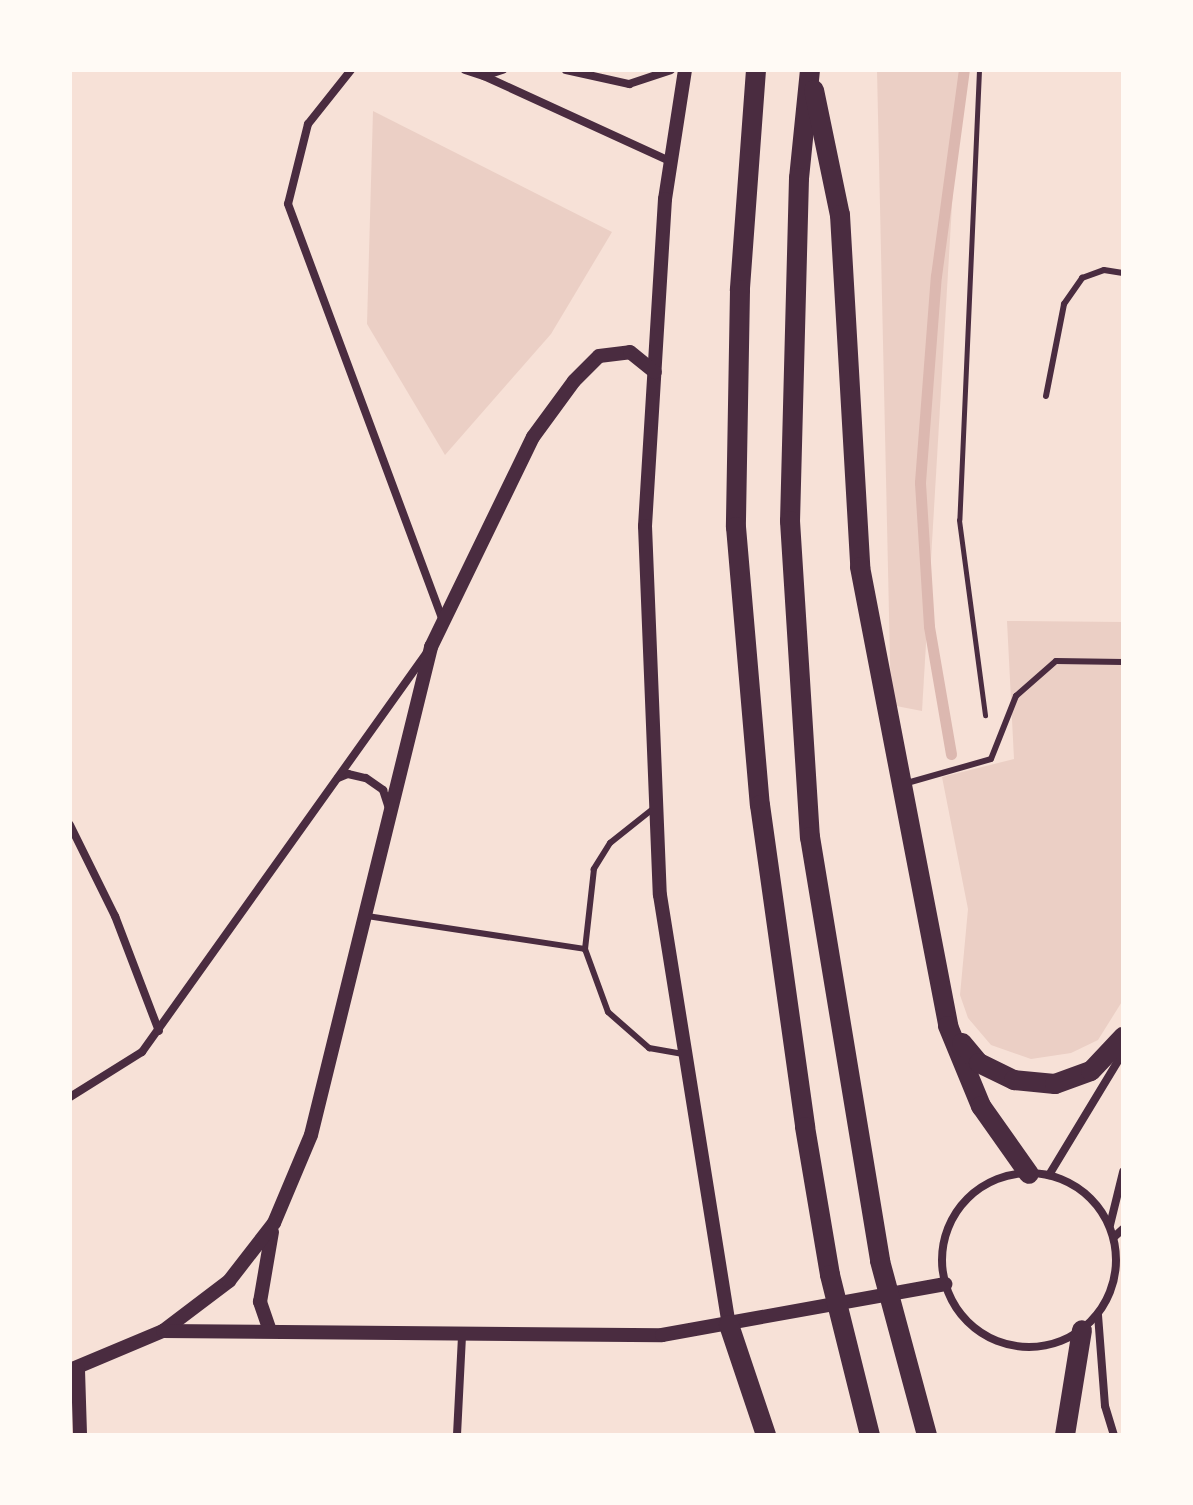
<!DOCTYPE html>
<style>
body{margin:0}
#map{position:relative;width:1193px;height:1505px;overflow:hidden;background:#f7e1d7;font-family:Raleway,sans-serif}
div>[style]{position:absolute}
.green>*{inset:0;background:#ebcfc5}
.stream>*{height:11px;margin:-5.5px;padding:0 5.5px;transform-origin:5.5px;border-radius:5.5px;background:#dcb8b0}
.path>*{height:5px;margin:-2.5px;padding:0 2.5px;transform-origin:2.5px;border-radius:2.5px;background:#4a2c40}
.service>*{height:6px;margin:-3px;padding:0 3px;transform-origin:3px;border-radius:3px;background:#4a2c40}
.minor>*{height:8px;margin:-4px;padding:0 4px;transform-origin:4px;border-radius:4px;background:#4a2c40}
.minor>.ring{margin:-4px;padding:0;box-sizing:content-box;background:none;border:8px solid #4a2c40;border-radius:50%}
.tertiary>*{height:14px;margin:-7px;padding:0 7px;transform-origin:7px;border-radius:7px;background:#4a2c40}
.primary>*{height:20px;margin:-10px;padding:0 10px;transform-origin:10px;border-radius:10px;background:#4a2c40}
span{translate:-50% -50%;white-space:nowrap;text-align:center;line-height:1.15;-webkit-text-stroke:6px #fffaf5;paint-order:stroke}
.frame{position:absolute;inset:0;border:72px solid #fffaf5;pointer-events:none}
</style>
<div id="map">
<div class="green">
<div style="clip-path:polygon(877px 70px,960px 70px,922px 711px,891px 705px)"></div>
<div style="clip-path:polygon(373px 111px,612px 232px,551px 334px,445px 455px,367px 324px)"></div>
<div style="clip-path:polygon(1007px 621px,1123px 622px,1123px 1000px,1098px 1040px,1071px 1053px,1031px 1059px,991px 1045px,968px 1018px,960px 995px,968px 909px,942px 777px,1014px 759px)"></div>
</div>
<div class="stream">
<div style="left:951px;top:754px;width:130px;rotate:-99.8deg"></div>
<div style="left:929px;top:626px;width:144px;rotate:-93.6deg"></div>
<div style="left:920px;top:482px;width:207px;rotate:-85.6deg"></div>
<div style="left:936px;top:276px;width:208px;rotate:-82.3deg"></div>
</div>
<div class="path">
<div style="left:979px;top:70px;width:450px;rotate:92.5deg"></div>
<div style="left:959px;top:520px;width:197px;rotate:82.4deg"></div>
</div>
<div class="service">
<div style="left:1046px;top:396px;width:94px;rotate:-78.9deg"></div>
<div style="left:1064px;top:304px;width:32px;rotate:-55deg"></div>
<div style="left:1082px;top:278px;width:23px;rotate:-20deg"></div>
<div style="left:1104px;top:270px;width:19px;rotate:9deg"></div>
<div style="left:907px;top:783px;width:87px;rotate:-15.9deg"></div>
<div style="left:991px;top:759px;width:68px;rotate:-68.4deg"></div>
<div style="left:1016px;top:696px;width:53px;rotate:-41.2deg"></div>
<div style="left:1056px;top:661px;width:67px;rotate:0.9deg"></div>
<div style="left:654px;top:808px;width:56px;rotate:141.5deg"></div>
<div style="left:610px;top:843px;width:31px;rotate:122deg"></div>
<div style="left:594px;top:869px;width:81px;rotate:96.4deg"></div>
<div style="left:585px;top:949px;width:67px;rotate:69.9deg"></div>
<div style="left:608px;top:1012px;width:55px;rotate:41.3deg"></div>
<div style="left:649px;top:1048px;width:36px;rotate:10deg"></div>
<div style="left:367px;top:916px;width:220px;rotate:8.6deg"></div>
</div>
<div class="minor">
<div style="left:351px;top:70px;width:69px;rotate:128.5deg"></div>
<div style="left:308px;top:124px;width:82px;rotate:104deg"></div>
<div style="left:288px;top:204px;width:441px;rotate:69.6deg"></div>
<div style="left:465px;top:70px;width:20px;rotate:18deg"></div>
<div style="left:484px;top:76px;width:20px;rotate:-18deg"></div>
<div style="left:566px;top:70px;width:65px;rotate:12.5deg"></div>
<div style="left:629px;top:84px;width:44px;rotate:-18.4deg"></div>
<div style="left:484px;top:76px;width:205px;rotate:24.6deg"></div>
<div style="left:338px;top:778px;width:11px;rotate:-22deg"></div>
<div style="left:348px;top:774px;width:18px;rotate:13deg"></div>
<div style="left:366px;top:778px;width:21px;rotate:35deg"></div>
<div style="left:383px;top:790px;width:20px;rotate:72deg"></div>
<div style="left:70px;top:825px;width:102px;rotate:63.7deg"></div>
<div style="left:115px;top:916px;width:123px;rotate:69.1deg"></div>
<div style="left:70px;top:1097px;width:85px;rotate:-32deg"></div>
<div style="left:142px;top:1052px;width:489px;rotate:-54.5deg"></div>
<div class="ring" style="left:942px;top:1173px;width:166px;height:166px"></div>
<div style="left:1049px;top:1175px;width:143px;rotate:-58.8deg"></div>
<div style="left:1110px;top:1225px;width:55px;rotate:-76.2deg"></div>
<div style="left:1114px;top:1237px;width:12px;rotate:-42deg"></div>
<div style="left:1098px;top:1315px;width:91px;rotate:85.6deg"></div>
<div style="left:1105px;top:1406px;width:30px;rotate:73deg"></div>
<div style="left:457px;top:1435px;width:98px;rotate:-87.1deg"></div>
</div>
<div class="tertiary">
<div style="left:685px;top:70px;width:131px;rotate:98.8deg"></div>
<div style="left:665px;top:199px;width:328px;rotate:93.5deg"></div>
<div style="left:645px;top:526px;width:369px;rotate:87.7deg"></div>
<div style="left:660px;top:895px;width:436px;rotate:80.9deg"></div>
<div style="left:269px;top:1328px;width:28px;rotate:-109deg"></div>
<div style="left:260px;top:1302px;width:71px;rotate:-80.3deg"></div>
<div style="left:163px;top:1331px;width:83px;rotate:-37.1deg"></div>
<div style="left:229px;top:1281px;width:73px;rotate:-52.2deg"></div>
<div style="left:274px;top:1223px;width:95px;rotate:-67.2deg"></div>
<div style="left:311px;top:1135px;width:503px;rotate:-76.18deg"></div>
<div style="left:431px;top:647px;width:233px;rotate:-64.1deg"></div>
<div style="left:533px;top:437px;width:69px;rotate:-53.8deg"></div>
<div style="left:574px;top:381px;width:35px;rotate:-45deg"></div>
<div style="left:599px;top:356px;width:31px;rotate:-7deg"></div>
<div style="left:630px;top:352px;width:32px;rotate:39deg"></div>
<div style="left:70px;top:1370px;width:101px;rotate:-22.8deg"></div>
<div style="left:163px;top:1331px;width:499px;rotate:0.5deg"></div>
<div style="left:662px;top:1335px;width:288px;rotate:-10.2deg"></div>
<div style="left:78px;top:1370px;width:65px;rotate:88.2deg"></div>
</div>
<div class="primary">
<div style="left:756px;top:70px;width:221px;rotate:94.2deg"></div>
<div style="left:740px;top:290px;width:237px;rotate:91deg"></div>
<div style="left:736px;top:527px;width:279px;rotate:85.1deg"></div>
<div style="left:760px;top:805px;width:325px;rotate:82deg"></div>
<div style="left:805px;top:1127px;width:150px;rotate:80.4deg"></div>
<div style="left:830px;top:1275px;width:165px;rotate:76deg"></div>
<div style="left:810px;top:70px;width:109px;rotate:95.8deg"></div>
<div style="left:799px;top:178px;width:343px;rotate:91.5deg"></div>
<div style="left:790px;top:521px;width:317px;rotate:86.4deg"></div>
<div style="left:810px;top:837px;width:430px;rotate:80.6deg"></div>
<div style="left:880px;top:1261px;width:180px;rotate:74.9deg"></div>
<div style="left:814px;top:90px;width:128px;rotate:78.3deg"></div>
<div style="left:840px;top:215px;width:353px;rotate:86.7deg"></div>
<div style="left:860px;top:567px;width:467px;rotate:79.1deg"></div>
<div style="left:948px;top:1026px;width:87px;rotate:67.6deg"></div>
<div style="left:981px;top:1106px;width:83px;rotate:54.8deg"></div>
<div style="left:962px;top:1043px;width:26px;rotate:50deg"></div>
<div style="left:979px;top:1063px;width:39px;rotate:26deg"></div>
<div style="left:1014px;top:1080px;width:41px;rotate:5.6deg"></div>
<div style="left:1055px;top:1084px;width:38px;rotate:-20deg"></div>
<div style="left:1091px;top:1071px;width:47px;rotate:-46.7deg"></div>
<div style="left:729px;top:1325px;width:116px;rotate:71.4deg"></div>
<div style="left:1065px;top:1435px;width:106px;rotate:-80.8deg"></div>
</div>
<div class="frame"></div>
</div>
